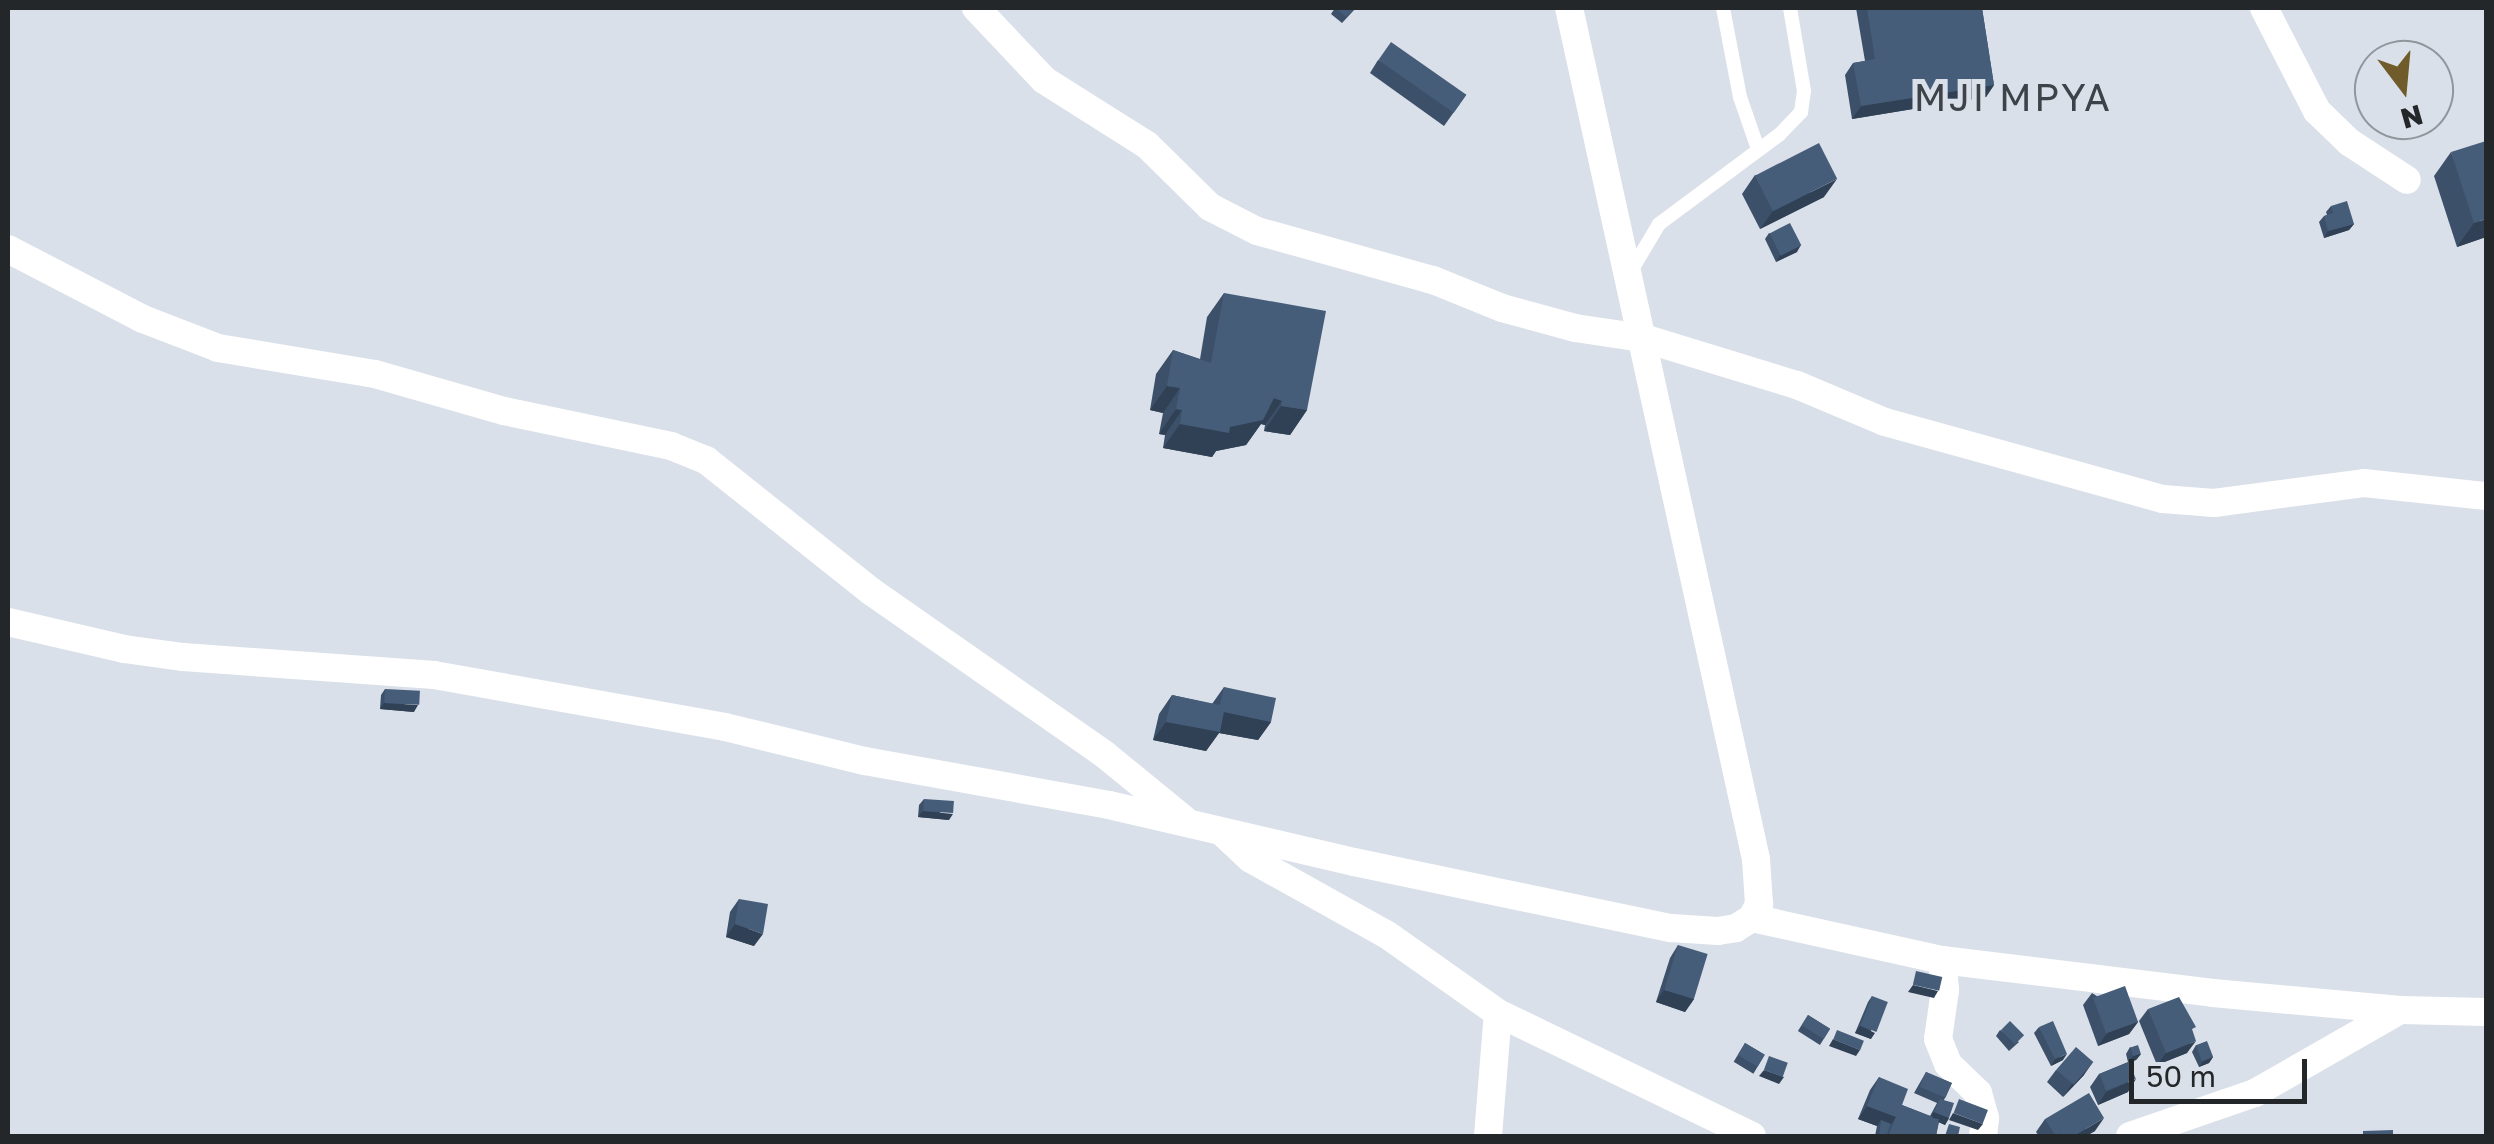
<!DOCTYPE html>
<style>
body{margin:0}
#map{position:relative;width:2494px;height:1144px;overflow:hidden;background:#dae0e9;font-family:"Golos Text",sans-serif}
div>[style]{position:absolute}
.service>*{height:14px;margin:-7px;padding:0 7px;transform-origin:7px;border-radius:7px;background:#fff}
.minor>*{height:28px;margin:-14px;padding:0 14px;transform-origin:14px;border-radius:14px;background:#fff}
.wall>*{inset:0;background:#3c5069;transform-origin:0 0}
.shaded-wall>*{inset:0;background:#314155}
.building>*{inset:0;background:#465d7a;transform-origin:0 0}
span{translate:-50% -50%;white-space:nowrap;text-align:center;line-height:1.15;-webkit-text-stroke:10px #dae0e9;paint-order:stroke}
.quarter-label{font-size:38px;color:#3e434a;letter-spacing:2.5px}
.frame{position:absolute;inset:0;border:10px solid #24272a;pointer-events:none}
.north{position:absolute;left:2354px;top:40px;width:100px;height:100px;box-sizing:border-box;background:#dae0e9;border:2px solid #91969d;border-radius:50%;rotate:164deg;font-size:28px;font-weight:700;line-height:40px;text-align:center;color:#24272a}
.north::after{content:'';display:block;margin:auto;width:35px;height:45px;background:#705c2b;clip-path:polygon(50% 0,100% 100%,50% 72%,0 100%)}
.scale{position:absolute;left:2129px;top:1059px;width:178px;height:45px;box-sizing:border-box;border:5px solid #24272a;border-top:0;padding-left:12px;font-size:30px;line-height:35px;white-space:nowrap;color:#24272a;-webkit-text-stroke:8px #dae0e9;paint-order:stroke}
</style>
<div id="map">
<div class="service">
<div style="left:1723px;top:8px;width:91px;rotate:79.2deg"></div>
<div style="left:1740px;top:97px;width:55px;rotate:70.9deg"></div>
<div style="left:1631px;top:271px;width:55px;rotate:-59.2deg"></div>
<div style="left:1659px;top:224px;width:149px;rotate:-36.6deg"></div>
<div style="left:1779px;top:135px;width:32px;rotate:-46deg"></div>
<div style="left:1801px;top:112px;width:21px;rotate:-82deg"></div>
<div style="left:1804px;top:91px;width:84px;rotate:-99.6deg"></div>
</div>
<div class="minor">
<div style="left:976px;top:8px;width:99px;rotate:46.6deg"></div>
<div style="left:1044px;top:80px;width:122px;rotate:32.3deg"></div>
<div style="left:1147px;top:145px;width:88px;rotate:44.5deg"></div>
<div style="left:1210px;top:207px;width:53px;rotate:27.1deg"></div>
<div style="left:1257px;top:231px;width:183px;rotate:15.6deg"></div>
<div style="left:1433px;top:280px;width:74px;rotate:22.1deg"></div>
<div style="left:1502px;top:308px;width:76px;rotate:15.3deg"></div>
<div style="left:1575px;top:328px;width:69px;rotate:8.4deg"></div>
<div style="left:1643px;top:338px;width:161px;rotate:17deg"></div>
<div style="left:1797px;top:385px;width:95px;rotate:22.8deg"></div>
<div style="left:1885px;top:422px;width:288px;rotate:15.5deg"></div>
<div style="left:2163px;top:499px;width:51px;rotate:4.5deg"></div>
<div style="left:2214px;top:503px;width:151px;rotate:-7.6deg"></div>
<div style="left:2364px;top:483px;width:123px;rotate:6.1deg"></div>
<div style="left:2264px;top:8px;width:116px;rotate:62.8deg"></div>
<div style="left:2317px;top:111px;width:45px;rotate:44.1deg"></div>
<div style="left:2349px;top:142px;width:69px;rotate:33.2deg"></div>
<div style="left:8px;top:249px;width:152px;rotate:27.4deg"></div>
<div style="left:143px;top:319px;width:80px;rotate:21.1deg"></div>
<div style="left:218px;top:348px;width:159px;rotate:9.4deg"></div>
<div style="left:375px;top:374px;width:134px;rotate:16deg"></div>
<div style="left:504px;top:411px;width:171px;rotate:11.8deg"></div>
<div style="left:671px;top:446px;width:38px;rotate:22deg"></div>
<div style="left:706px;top:460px;width:212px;rotate:38.5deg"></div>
<div style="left:872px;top:592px;width:283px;rotate:34.9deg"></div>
<div style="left:1104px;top:754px;width:104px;rotate:39.2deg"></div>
<div style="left:8px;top:622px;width:119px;rotate:13.1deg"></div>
<div style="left:124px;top:649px;width:60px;rotate:7.7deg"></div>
<div style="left:183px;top:657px;width:252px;rotate:4.1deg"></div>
<div style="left:434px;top:675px;width:296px;rotate:10.1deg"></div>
<div style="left:725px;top:727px;width:144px;rotate:13.7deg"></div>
<div style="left:865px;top:761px;width:248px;rotate:10.2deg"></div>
<div style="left:1109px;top:805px;width:252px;rotate:13.1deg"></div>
<div style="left:1354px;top:862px;width:324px;rotate:11.8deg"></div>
<div style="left:1671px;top:928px;width:47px;rotate:3.7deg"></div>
<div style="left:1718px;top:931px;width:18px;rotate:-9deg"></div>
<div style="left:1736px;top:928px;width:19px;rotate:-32deg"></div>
<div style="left:1752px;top:918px;width:16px;rotate:-63deg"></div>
<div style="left:1759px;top:904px;width:45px;rotate:-93.8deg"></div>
<div style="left:1756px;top:859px;width:871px;rotate:-102.39deg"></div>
<div style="left:1223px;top:833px;width:38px;rotate:43deg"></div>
<div style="left:1251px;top:859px;width:154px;rotate:29.1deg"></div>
<div style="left:1386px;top:934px;width:137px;rotate:35.2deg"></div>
<div style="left:1498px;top:1013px;width:282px;rotate:25.8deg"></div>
<div style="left:1752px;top:918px;width:195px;rotate:12.5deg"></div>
<div style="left:1942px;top:960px;width:273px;rotate:6.9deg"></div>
<div style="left:2213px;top:993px;width:188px;rotate:5.2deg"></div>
<div style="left:2400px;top:1010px;width:86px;rotate:1.3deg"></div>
<div style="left:1942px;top:960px;width:30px;rotate:84deg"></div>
<div style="left:1945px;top:990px;width:49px;rotate:98.1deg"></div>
<div style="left:1938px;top:1039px;width:27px;rotate:68deg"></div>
<div style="left:1948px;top:1064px;width:42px;rotate:44deg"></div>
<div style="left:1978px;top:1093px;width:26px;rotate:74deg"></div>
<div style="left:1985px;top:1118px;width:18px;rotate:96deg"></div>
<div style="left:1488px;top:1136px;width:123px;rotate:-85.4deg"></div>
<div style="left:2130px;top:1136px;width:132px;rotate:-19deg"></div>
<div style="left:2255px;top:1093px;width:167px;rotate:-29.8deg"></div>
</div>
<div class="wall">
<div style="clip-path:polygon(1335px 8px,1356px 8px,1342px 23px,1331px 14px)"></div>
<div style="clip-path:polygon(1856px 8px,1982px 8px,1994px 85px,1986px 97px,1852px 119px,1845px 75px,1853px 63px,1865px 61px)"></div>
<div style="clip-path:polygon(1378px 60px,1466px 95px,1444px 126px,1370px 73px)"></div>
<div style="clip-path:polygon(2451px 152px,2486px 237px,2457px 247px,2434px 176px)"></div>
<div style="clip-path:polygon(1755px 175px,1824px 197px,1760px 229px,1742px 194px)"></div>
<div style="clip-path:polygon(2331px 206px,2354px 224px,2349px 230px,2324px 238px,2319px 222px,2324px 216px,2327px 215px,2326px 212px)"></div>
<div style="clip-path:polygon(1769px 233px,1797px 252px,1776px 262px,1765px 239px)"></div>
<div style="clip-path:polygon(1224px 293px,1307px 410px,1290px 435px,1264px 431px,1265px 425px,1261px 424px,1246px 445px,1216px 451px,1212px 457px,1163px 448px,1165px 435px,1159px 434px,1163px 413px,1150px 410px,1156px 374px,1173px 350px,1200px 359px,1207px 317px)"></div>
<div style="clip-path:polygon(1224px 687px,1271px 722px,1258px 740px,1219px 733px,1206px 751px,1153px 740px,1159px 714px,1172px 695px,1212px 704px)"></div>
<div style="clip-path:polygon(385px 689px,414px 712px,380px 709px,381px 695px)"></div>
<div style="clip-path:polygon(924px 799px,949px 820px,918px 817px,919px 805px)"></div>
<div style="clip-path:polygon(739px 899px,754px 946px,726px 937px,730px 912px)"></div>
<div style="clip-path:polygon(1678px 945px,1694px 999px,1685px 1012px,1656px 1002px,1670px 958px)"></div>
<div style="clip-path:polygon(2092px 993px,2138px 1022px,2129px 1034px,2098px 1046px,2083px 1005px)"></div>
<div style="clip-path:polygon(1872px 996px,1871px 1039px,1855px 1033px,1868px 1002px)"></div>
<div style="clip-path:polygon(2148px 1009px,2193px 1032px,2187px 1053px,2157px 1065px,2139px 1021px)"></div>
<div style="left:1808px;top:1015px;width:26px;height:19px;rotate:32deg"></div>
<div style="clip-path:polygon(2039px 1027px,2063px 1060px,2051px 1066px,2034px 1033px)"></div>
<div style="clip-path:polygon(2000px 1030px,2019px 1042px,2009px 1051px,1996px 1036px)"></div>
<div style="left:1745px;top:1043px;width:23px;height:22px;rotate:31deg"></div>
<div style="clip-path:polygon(2196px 1045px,2213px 1057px,2209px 1063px,2199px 1067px,2192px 1052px)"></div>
<div style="clip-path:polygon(2130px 1047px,2141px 1054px,2136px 1060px,2129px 1062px,2128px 1092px,2098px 1105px,2090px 1087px,2099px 1074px,2128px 1062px,2126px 1054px)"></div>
<div style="clip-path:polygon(2056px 1070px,2084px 1075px,2063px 1097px,2047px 1082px)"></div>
<div style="clip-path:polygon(1926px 1072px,1952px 1083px,1944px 1100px,1949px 1118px,1945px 1125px,1939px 1122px,1936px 1136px,1875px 1136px,1877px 1126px,1858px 1119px,1870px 1090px,1879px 1077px,1902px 1105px,1930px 1116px,1937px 1103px,1914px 1093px)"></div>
<div style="clip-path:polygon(2192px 1072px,2203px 1085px,2192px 1089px,2188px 1079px)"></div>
<div style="clip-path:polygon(2045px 1119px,2095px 1131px,2086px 1136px,2039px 1136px,2036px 1132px)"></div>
</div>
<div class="shaded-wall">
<div style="clip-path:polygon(1994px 85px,1986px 97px,1852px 119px,1861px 106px)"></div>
<div style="clip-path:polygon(1837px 179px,1824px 197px,1760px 229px,1773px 211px)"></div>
<div style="clip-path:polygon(2486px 219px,2486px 237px,2457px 247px,2474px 223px)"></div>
<div style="clip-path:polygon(2354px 224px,2349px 230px,2324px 238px,2328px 231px)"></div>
<div style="clip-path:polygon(1801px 245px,1797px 252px,1776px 262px,1780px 255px)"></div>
<div style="clip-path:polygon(1167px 386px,1180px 388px,1163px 413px,1150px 410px)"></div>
<div style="clip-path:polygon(1274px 398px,1282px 401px,1265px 425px,1261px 424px,1246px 445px,1216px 451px,1212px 457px,1163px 448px,1180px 424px,1230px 427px)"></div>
<div style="clip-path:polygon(1281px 406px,1307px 410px,1290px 435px,1264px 431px)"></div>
<div style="clip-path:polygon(1176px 409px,1182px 410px,1165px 435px,1159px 434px)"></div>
<div style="clip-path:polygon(384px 703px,418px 705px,414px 712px,380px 709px)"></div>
<div style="clip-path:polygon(1224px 712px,1271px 722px,1258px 740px,1219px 733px,1206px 751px,1153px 740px,1166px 722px)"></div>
<div style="clip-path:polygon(923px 811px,953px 814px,949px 820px,918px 817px)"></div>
<div style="clip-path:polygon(735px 924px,763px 934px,754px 946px,726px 937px)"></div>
<div style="clip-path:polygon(1913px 985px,1938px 991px,1934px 998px,1908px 992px)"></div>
<div style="clip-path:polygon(1664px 990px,1694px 999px,1685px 1012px,1656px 1002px)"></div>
<div style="clip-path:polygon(2138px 1022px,2129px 1034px,2098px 1046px,2107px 1033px)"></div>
<div style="clip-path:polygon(1860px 1026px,1875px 1033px,1871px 1039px,1855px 1033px)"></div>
<div style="clip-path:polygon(1833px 1039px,1860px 1050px,1856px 1056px,1829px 1046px)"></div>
<div style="clip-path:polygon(2196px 1041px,2187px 1053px,2157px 1065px,2166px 1053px)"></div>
<div style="clip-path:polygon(2067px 1054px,2063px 1060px,2051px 1066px,2055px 1059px)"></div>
<div style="clip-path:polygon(2141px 1054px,2136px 1060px,2128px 1063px,2133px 1056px)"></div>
<div style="clip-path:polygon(2213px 1057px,2209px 1063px,2199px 1067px,2203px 1061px)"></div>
<div style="clip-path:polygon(2093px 1062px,2084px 1075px,2063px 1097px,2072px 1084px)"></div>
<div style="clip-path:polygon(1764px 1070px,1784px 1077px,1779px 1084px,1759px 1076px)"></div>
<div style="clip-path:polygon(2207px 1078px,2203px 1085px,2192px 1089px,2196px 1083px)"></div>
<div style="clip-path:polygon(2136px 1079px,2128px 1092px,2098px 1105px,2106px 1092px)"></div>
<div style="clip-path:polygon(1867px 1106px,1896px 1117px,1887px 1130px,1881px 1120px,1877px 1126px,1858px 1119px)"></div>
<div style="clip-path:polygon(1934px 1112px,1949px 1118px,1945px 1125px,1929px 1118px)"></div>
<div style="clip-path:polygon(1953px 1113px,1983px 1124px,1978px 1130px,1949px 1120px)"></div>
<div style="clip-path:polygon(2104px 1118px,2095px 1131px,2086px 1136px,2074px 1136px)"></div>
</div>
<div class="building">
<div style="clip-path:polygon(1336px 8px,1355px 8px,1346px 17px)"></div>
<div style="clip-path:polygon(1867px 8px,1982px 8px,1994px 85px,1861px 106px,1853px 63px,1875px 59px)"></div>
<div style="left:1391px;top:42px;width:92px;height:22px;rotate:35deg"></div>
<div style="clip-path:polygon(2486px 141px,2486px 219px,2474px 223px,2451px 152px)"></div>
<div style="left:1819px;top:143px;width:40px;height:72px;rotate:63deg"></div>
<div style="clip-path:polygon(2347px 201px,2354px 224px,2328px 231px,2324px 216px,2333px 213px,2331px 206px)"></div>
<div style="left:1790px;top:223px;width:25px;height:23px;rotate:63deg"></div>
<div style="clip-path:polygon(1224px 293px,1326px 311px,1307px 410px,1281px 406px,1282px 401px,1274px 398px,1263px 420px,1230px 427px,1229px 433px,1180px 424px,1182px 410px,1176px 409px,1180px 388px,1167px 386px,1173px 350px,1211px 363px)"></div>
<div style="clip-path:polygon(1224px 687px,1276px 698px,1271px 722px,1224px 712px,1220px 732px,1166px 722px,1172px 695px,1220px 705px)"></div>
<div style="left:385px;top:689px;width:35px;height:14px;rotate:3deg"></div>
<div style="left:924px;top:799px;width:30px;height:12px;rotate:4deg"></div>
<div style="clip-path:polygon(739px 899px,768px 904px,763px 934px,735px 924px)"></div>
<div style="left:1678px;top:945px;width:31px;height:47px;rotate:17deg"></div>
<div style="left:1916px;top:971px;width:27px;height:14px;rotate:13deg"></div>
<div style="left:2125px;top:986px;width:38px;height:34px;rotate:70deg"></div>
<div style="left:1872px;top:996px;width:17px;height:32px;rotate:21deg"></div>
<div style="clip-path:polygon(2179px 997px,2196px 1027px,2192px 1029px,2196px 1041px,2166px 1053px,2148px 1009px)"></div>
<div style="left:1808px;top:1015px;width:26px;height:12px;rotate:32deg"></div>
<div style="left:2010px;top:1021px;width:20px;height:13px;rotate:45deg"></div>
<div style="clip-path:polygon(2053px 1021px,2067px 1054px,2055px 1059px,2039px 1027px)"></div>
<div style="left:1837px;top:1030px;width:29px;height:10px;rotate:22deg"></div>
<div style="left:2207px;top:1041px;width:17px;height:12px;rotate:69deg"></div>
<div style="left:1745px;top:1043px;width:23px;height:14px;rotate:31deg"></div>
<div style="left:2138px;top:1045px;width:9px;height:8px;rotate:72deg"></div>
<div style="left:2076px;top:1047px;width:23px;height:30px;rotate:41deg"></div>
<div style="left:1769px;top:1056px;width:20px;height:15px;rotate:20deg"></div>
<div style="left:2129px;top:1062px;width:18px;height:32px;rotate:68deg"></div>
<div style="clip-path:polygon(2204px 1068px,2207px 1078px,2196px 1083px,2192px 1072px)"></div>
<div style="left:1926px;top:1072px;width:28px;height:16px;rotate:23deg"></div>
<div style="clip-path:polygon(1879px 1077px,1908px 1089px,1902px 1105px,1933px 1117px,1925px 1136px,1888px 1136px,1896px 1117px,1867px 1106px)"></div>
<div style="clip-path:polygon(2089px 1093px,2104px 1118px,2074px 1136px,2062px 1136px,2060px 1133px,2055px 1135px,2045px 1119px)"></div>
<div style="clip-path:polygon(1940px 1099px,1954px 1103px,1949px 1118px,1934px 1112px)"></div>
<div style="left:1959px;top:1099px;width:31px;height:15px;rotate:21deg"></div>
<div style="clip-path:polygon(1932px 1118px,1939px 1119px,1936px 1136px,1925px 1136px)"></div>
<div style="clip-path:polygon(1881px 1120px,1891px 1124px,1886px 1136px,1879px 1135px)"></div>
<div style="clip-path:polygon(1949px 1124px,1960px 1127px,1958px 1136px,1945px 1136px)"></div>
<div style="clip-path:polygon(2393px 1130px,2393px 1136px,2363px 1136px,2363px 1131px)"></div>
</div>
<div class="quarter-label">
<span style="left:2013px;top:97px">MJI MPYA</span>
</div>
<div class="frame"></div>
<div class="north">N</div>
<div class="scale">50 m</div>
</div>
